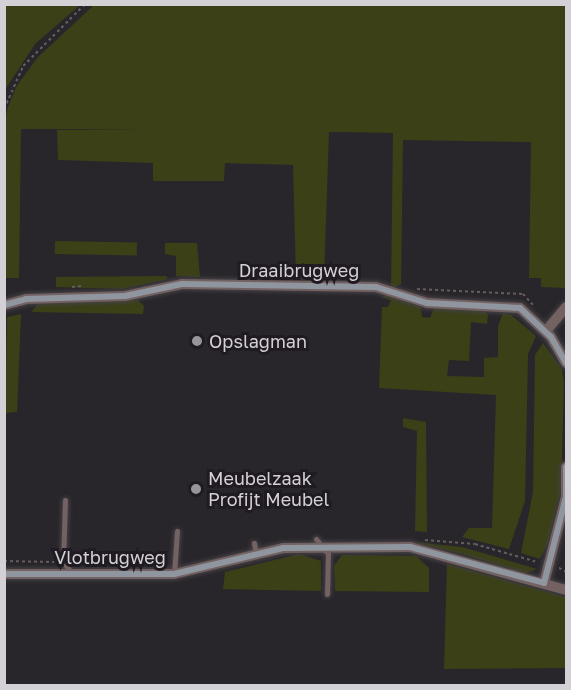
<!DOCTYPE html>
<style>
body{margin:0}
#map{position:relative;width:571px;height:690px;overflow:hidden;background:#29262b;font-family:"Golos Text",sans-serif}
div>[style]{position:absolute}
.green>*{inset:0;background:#3b4017;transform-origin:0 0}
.path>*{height:1.5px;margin-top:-0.75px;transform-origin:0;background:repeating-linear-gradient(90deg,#675c5d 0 3px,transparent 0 6px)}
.roads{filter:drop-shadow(0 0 2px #444246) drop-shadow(0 0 2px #444246)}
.lane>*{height:5px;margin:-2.5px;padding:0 2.5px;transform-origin:2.5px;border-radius:2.5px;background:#746162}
.street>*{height:10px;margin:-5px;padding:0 5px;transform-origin:5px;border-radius:5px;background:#746162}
.bus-1>*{height:6px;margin:-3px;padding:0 3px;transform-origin:3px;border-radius:3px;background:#8f96a0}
.dots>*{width:16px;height:16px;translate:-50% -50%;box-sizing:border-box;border:3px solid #201b22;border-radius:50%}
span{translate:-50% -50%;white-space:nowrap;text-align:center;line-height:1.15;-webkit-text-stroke:6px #201b22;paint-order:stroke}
.street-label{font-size:18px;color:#d4d1d6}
.poi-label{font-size:18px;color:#d4d1d6}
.left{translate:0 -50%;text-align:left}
.frame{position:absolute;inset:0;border:6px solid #d4d1d6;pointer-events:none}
</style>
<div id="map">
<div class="green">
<div style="clip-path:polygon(5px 4px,80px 5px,35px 44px,5px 90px)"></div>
<div style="clip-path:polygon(94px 5px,566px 5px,565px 288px,541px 287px,541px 278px,529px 278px,531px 142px,403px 140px,401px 284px,391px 290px,393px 133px,341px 132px,329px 132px,324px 278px,296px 279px,293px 165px,225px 163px,224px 181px,153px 181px,153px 163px,58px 160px,57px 130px,148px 129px,21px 129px,19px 278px,5px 278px,4px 123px,8px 107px,16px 87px,37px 58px)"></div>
<div style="left:55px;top:241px;width:82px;height:13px;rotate:1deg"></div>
<div style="clip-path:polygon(165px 243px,197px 243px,200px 277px,176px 276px,176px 256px,165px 254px)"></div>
<div style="clip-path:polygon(166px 276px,168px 279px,123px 289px,56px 287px,56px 277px)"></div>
<div style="clip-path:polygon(386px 295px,421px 307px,422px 317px,430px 318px,434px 308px,480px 308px,488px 314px,487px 324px,471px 322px,469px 361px,449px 360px,447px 376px,484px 377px,484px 358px,498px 357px,498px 326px,503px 313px,511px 315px,536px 336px,528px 354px,525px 501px,509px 549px,462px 537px,469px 528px,492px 528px,496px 395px,379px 388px,382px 307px,388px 307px,391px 300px,382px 297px)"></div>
<div style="clip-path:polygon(138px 300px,144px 306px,143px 314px,31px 312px,39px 303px)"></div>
<div style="clip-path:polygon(21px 314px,17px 412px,5px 413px,7px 317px)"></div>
<div style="clip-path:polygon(543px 343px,562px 369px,564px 383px,561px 490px,548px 543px,540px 559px,521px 553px,533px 492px,535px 355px)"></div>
<div style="clip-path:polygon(403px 418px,426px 422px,427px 532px,415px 531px,417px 431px,403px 427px)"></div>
<div style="clip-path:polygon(405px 541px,462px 547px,537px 569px,525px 574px,463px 554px)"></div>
<div style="clip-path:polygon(299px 554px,321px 561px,321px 591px,223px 589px,225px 572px)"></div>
<div style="clip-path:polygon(342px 555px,416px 556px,429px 568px,429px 592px,335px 591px,334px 566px)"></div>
<div style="clip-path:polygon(447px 564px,566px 597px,566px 668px,444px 669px)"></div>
</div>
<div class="path">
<div style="left:4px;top:109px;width:47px;rotate:-66.2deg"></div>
<div style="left:23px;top:66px;width:88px;rotate:-45deg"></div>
<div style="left:72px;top:287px;width:10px;rotate:-6deg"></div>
<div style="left:417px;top:289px;width:106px;rotate:2.7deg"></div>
<div style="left:523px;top:294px;width:18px;rotate:47deg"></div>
<div style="left:425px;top:540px;width:50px;rotate:4.6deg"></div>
<div style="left:475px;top:544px;width:65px;rotate:16.2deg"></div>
<div style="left:4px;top:561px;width:50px;rotate:1.1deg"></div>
<div style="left:74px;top:562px;width:22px;rotate:3deg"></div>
<div style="left:559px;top:568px;width:8px;rotate:30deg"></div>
</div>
<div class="roads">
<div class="lane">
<div style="left:65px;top:500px;width:62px;rotate:91.8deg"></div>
<div style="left:63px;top:562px;width:13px;rotate:51deg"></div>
<div style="left:316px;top:539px;width:19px;rotate:51deg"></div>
<div style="left:328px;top:554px;width:40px;rotate:91.4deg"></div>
<div style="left:254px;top:543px;width:11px;rotate:80deg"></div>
<div style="left:174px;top:574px;width:43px;rotate:-86deg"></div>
</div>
<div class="street">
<div style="left:4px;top:305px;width:23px;rotate:-15deg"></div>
<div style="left:26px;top:299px;width:99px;rotate:-1.7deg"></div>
<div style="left:125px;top:296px;width:58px;rotate:-11.9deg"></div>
<div style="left:182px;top:284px;width:194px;rotate:0.9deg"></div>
<div style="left:376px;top:287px;width:53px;rotate:17.4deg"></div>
<div style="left:427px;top:303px;width:93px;rotate:3.1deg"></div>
<div style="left:520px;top:308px;width:42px;rotate:43.1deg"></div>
<div style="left:551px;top:337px;width:30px;rotate:60deg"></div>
<div style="left:546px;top:331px;width:31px;rotate:-50deg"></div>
<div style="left:4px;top:574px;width:170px"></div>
<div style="left:174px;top:574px;width:112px;rotate:-13.4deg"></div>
<div style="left:283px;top:548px;width:127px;rotate:-0.5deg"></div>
<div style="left:410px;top:547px;width:162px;rotate:15.4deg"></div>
<div style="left:544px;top:583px;width:89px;rotate:-75.7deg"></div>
<div style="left:566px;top:497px;width:30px;rotate:-90deg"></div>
</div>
</div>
<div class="bus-1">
<div style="left:4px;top:305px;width:23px;rotate:-15deg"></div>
<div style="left:26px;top:299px;width:99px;rotate:-1.7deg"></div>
<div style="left:125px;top:296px;width:58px;rotate:-11.9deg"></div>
<div style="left:182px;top:284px;width:194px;rotate:0.9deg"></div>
<div style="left:376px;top:287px;width:53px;rotate:17.4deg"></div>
<div style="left:427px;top:303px;width:93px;rotate:3.1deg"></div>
<div style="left:520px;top:308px;width:42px;rotate:43.1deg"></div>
<div style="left:551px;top:337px;width:30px;rotate:60deg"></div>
<div style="left:4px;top:574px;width:170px"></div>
<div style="left:174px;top:574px;width:112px;rotate:-13.4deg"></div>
<div style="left:283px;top:548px;width:127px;rotate:-0.5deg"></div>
<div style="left:410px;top:547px;width:139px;rotate:15deg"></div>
<div style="left:544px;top:583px;width:89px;rotate:-75.7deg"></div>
<div style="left:566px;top:497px;width:30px;rotate:-90deg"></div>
</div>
<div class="dots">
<div style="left:197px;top:341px;background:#98959a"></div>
<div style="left:196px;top:489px;background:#98959a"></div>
</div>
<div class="street-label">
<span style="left:299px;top:270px">Draaibrugweg</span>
<span style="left:110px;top:557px">Vlotbrugweg</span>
</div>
<div class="poi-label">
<span class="left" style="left:209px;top:341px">Opslagman</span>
<span class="left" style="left:208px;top:489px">Meubelzaak<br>Profijt Meubel</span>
</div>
<div class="frame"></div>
</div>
